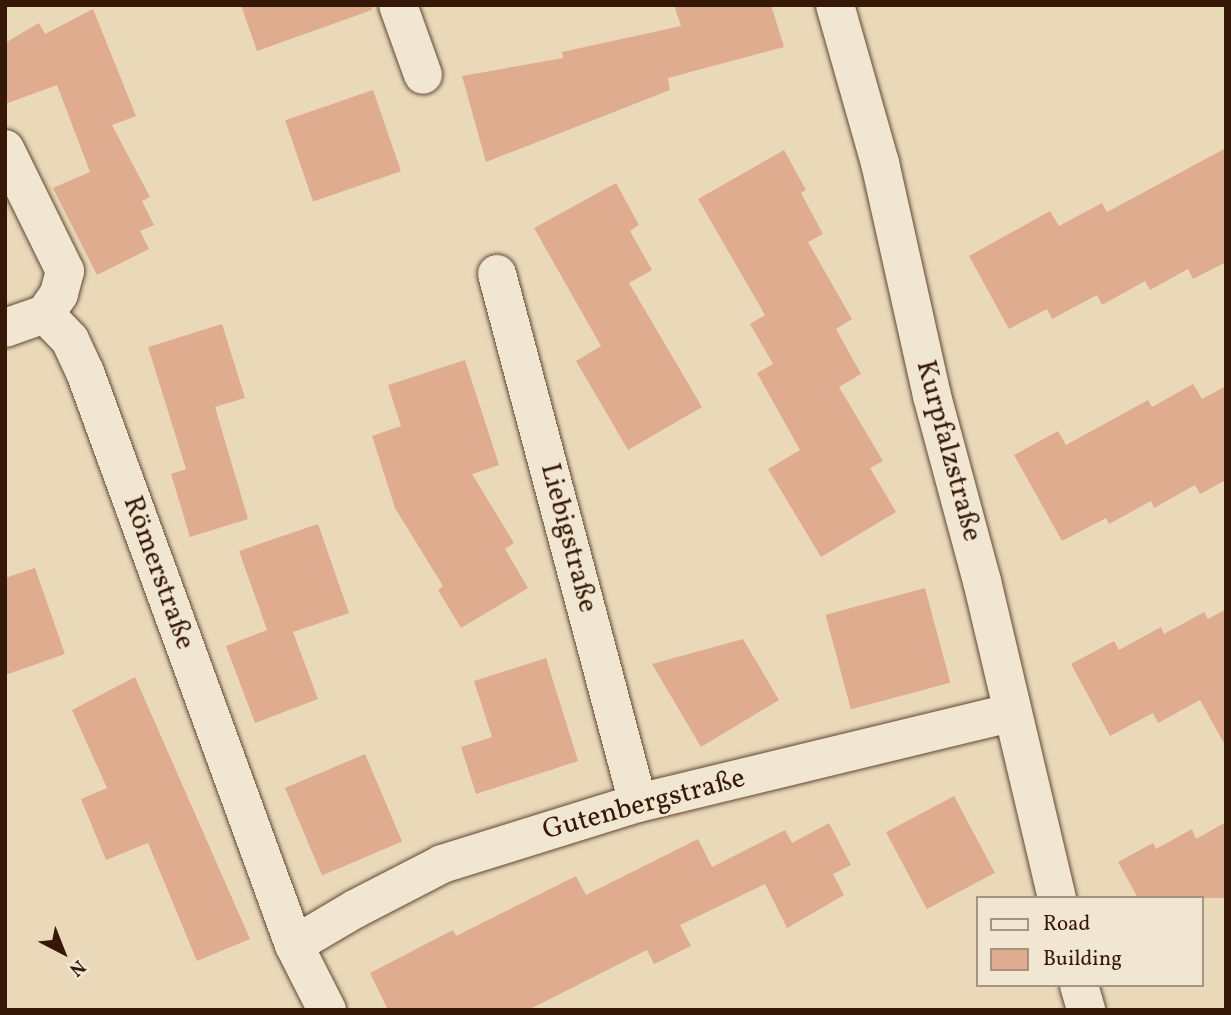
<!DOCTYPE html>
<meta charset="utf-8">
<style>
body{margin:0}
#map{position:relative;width:1231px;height:1015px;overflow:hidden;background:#e9d9b9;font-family:Vollkorn,serif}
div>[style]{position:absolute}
.building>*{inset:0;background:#e0ac90;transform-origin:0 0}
.roads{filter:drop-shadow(0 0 2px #634833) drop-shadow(0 0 2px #634833)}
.minor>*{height:38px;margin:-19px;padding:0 19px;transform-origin:19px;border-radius:19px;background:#f1e6d2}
span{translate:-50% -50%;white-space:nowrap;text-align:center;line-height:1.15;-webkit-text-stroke:5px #f1e6d2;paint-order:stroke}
.street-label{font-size:28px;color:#361806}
.frame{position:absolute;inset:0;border:7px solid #361806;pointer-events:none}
.legend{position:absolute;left:976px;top:896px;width:228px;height:91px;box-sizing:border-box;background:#f1e6d2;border:2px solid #a69480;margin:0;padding:9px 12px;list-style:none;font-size:21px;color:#361806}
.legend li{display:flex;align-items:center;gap:14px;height:35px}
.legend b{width:35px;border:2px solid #a69480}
.north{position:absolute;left:28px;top:917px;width:70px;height:70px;-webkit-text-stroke:5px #f1e6d2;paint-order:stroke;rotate:138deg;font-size:19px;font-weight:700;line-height:28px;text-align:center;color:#361806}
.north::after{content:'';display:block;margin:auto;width:24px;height:32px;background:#361806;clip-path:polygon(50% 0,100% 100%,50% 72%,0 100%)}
</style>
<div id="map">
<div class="building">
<div style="clip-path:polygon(241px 5px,372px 5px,372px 10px,257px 51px)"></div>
<div style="clip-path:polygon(674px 5px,771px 5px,784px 47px,668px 78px,670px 90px,486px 162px,462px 76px,563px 58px,562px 52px,681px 26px)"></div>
<div style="clip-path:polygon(93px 9px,136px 116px,112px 125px,150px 197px,142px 201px,154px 225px,140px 231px,149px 249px,97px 275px,53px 188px,90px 172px,57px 85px,5px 104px,5px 43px,39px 23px,45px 34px)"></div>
<div style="left:373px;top:90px;width:86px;height:93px;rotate:71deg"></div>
<div style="clip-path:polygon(1226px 148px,1226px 262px,1193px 279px,1188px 269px,1150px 290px,1145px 281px,1102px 305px,1097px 295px,1052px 319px,1047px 309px,1009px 329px,969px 256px,1050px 211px,1059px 226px,1102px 203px,1107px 212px)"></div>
<div style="clip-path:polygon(784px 150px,806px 190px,801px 193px,823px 234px,808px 242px,852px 319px,836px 329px,861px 374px,839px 387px,883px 461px,870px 468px,896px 512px,821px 557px,768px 469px,800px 450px,757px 373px,773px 364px,750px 324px,765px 315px,698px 199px)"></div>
<div style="clip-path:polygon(616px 183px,639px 225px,630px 231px,652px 270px,629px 283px,702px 407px,628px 450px,576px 361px,601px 346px,534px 228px)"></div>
<div style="clip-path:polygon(222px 324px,245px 398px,215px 407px,248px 519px,190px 537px,171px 474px,186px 469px,148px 347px)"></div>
<div style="clip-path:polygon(465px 360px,499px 465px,472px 474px,514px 543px,505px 549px,528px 588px,461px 628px,438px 590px,443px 586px,395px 508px,372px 436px,401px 426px,388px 385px)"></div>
<div style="clip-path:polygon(1193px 384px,1202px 399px,1226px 386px,1226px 480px,1200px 494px,1195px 485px,1154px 508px,1151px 501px,1109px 524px,1106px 518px,1062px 541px,1014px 455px,1058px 431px,1066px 445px,1148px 400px,1152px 407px)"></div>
<div style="clip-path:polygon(318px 524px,349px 613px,293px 632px,318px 699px,255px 723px,226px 646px,267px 630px,239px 551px)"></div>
<div style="clip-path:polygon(35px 568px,65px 654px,5px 675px,5px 578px)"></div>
<div style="left:925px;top:588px;width:98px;height:103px;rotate:75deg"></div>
<div style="clip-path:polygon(1226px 609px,1226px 747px,1200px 700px,1158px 723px,1153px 713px,1110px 736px,1071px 664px,1114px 641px,1119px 650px,1161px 627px,1164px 634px,1204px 612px,1208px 619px)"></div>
<div style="clip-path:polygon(743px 639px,779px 700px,701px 747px,652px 664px)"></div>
<div style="clip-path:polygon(546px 658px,578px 761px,476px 794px,461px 747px,492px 737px,474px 681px)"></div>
<div style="clip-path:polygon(135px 677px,250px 939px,197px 961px,148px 843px,106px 860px,81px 799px,107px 788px,72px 710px)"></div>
<div style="left:365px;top:754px;width:95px;height:87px;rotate:67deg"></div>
<div style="left:954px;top:796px;width:87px;height:77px;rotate:62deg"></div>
<div style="clip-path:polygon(1226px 822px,1226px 898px,1138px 898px,1118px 862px,1153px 843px,1156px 849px,1192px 829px,1196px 839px)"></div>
<div style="clip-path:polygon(829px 823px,851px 865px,833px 874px,844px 895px,787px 928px,765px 884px,680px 925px,691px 946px,654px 964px,647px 950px,528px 1010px,388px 1010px,370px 973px,453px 930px,456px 936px,576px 876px,586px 895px,698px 839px,712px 867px,785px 830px,792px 843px)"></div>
</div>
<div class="roads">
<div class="minor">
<div style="left:398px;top:5px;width:74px;rotate:70.3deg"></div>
<div style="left:835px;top:5px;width:164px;rotate:74.1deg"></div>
<div style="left:880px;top:163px;width:239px;rotate:77.4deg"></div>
<div style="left:932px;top:396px;width:192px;rotate:74.9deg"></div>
<div style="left:982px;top:581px;width:326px;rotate:76.7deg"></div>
<div style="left:5px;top:149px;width:136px;rotate:63.8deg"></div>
<div style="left:65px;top:271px;width:24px;rotate:105deg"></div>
<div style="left:59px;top:294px;width:24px;rotate:125deg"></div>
<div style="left:497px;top:274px;width:547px;rotate:75.08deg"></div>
<div style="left:45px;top:314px;width:36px;rotate:46deg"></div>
<div style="left:70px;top:340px;width:35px;rotate:65deg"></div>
<div style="left:85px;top:372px;width:610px;rotate:69.96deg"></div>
<div style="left:294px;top:945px;width:73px;rotate:63.1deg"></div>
<div style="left:5px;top:328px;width:42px;rotate:-19.3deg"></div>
<div style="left:294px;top:945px;width:71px;rotate:-30.5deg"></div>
<div style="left:355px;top:909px;width:98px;rotate:-27.3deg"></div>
<div style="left:442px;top:864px;width:205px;rotate:-17.3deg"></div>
<div style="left:638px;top:803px;width:384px;rotate:-13.6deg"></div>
<div style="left:1079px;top:985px;width:26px;rotate:74deg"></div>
</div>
</div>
<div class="street-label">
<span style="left:948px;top:451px;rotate:75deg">Kurpfalzstraße</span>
<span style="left:568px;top:538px;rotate:75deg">Liebigstraße</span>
<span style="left:158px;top:573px;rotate:70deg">Römerstraße</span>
<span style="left:644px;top:805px;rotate:-15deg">Gutenbergstraße</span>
</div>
<div class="frame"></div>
<ul class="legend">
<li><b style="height:9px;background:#f1e6d2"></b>Road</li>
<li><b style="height:19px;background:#e0ac90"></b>Building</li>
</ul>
<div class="north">N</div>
</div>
